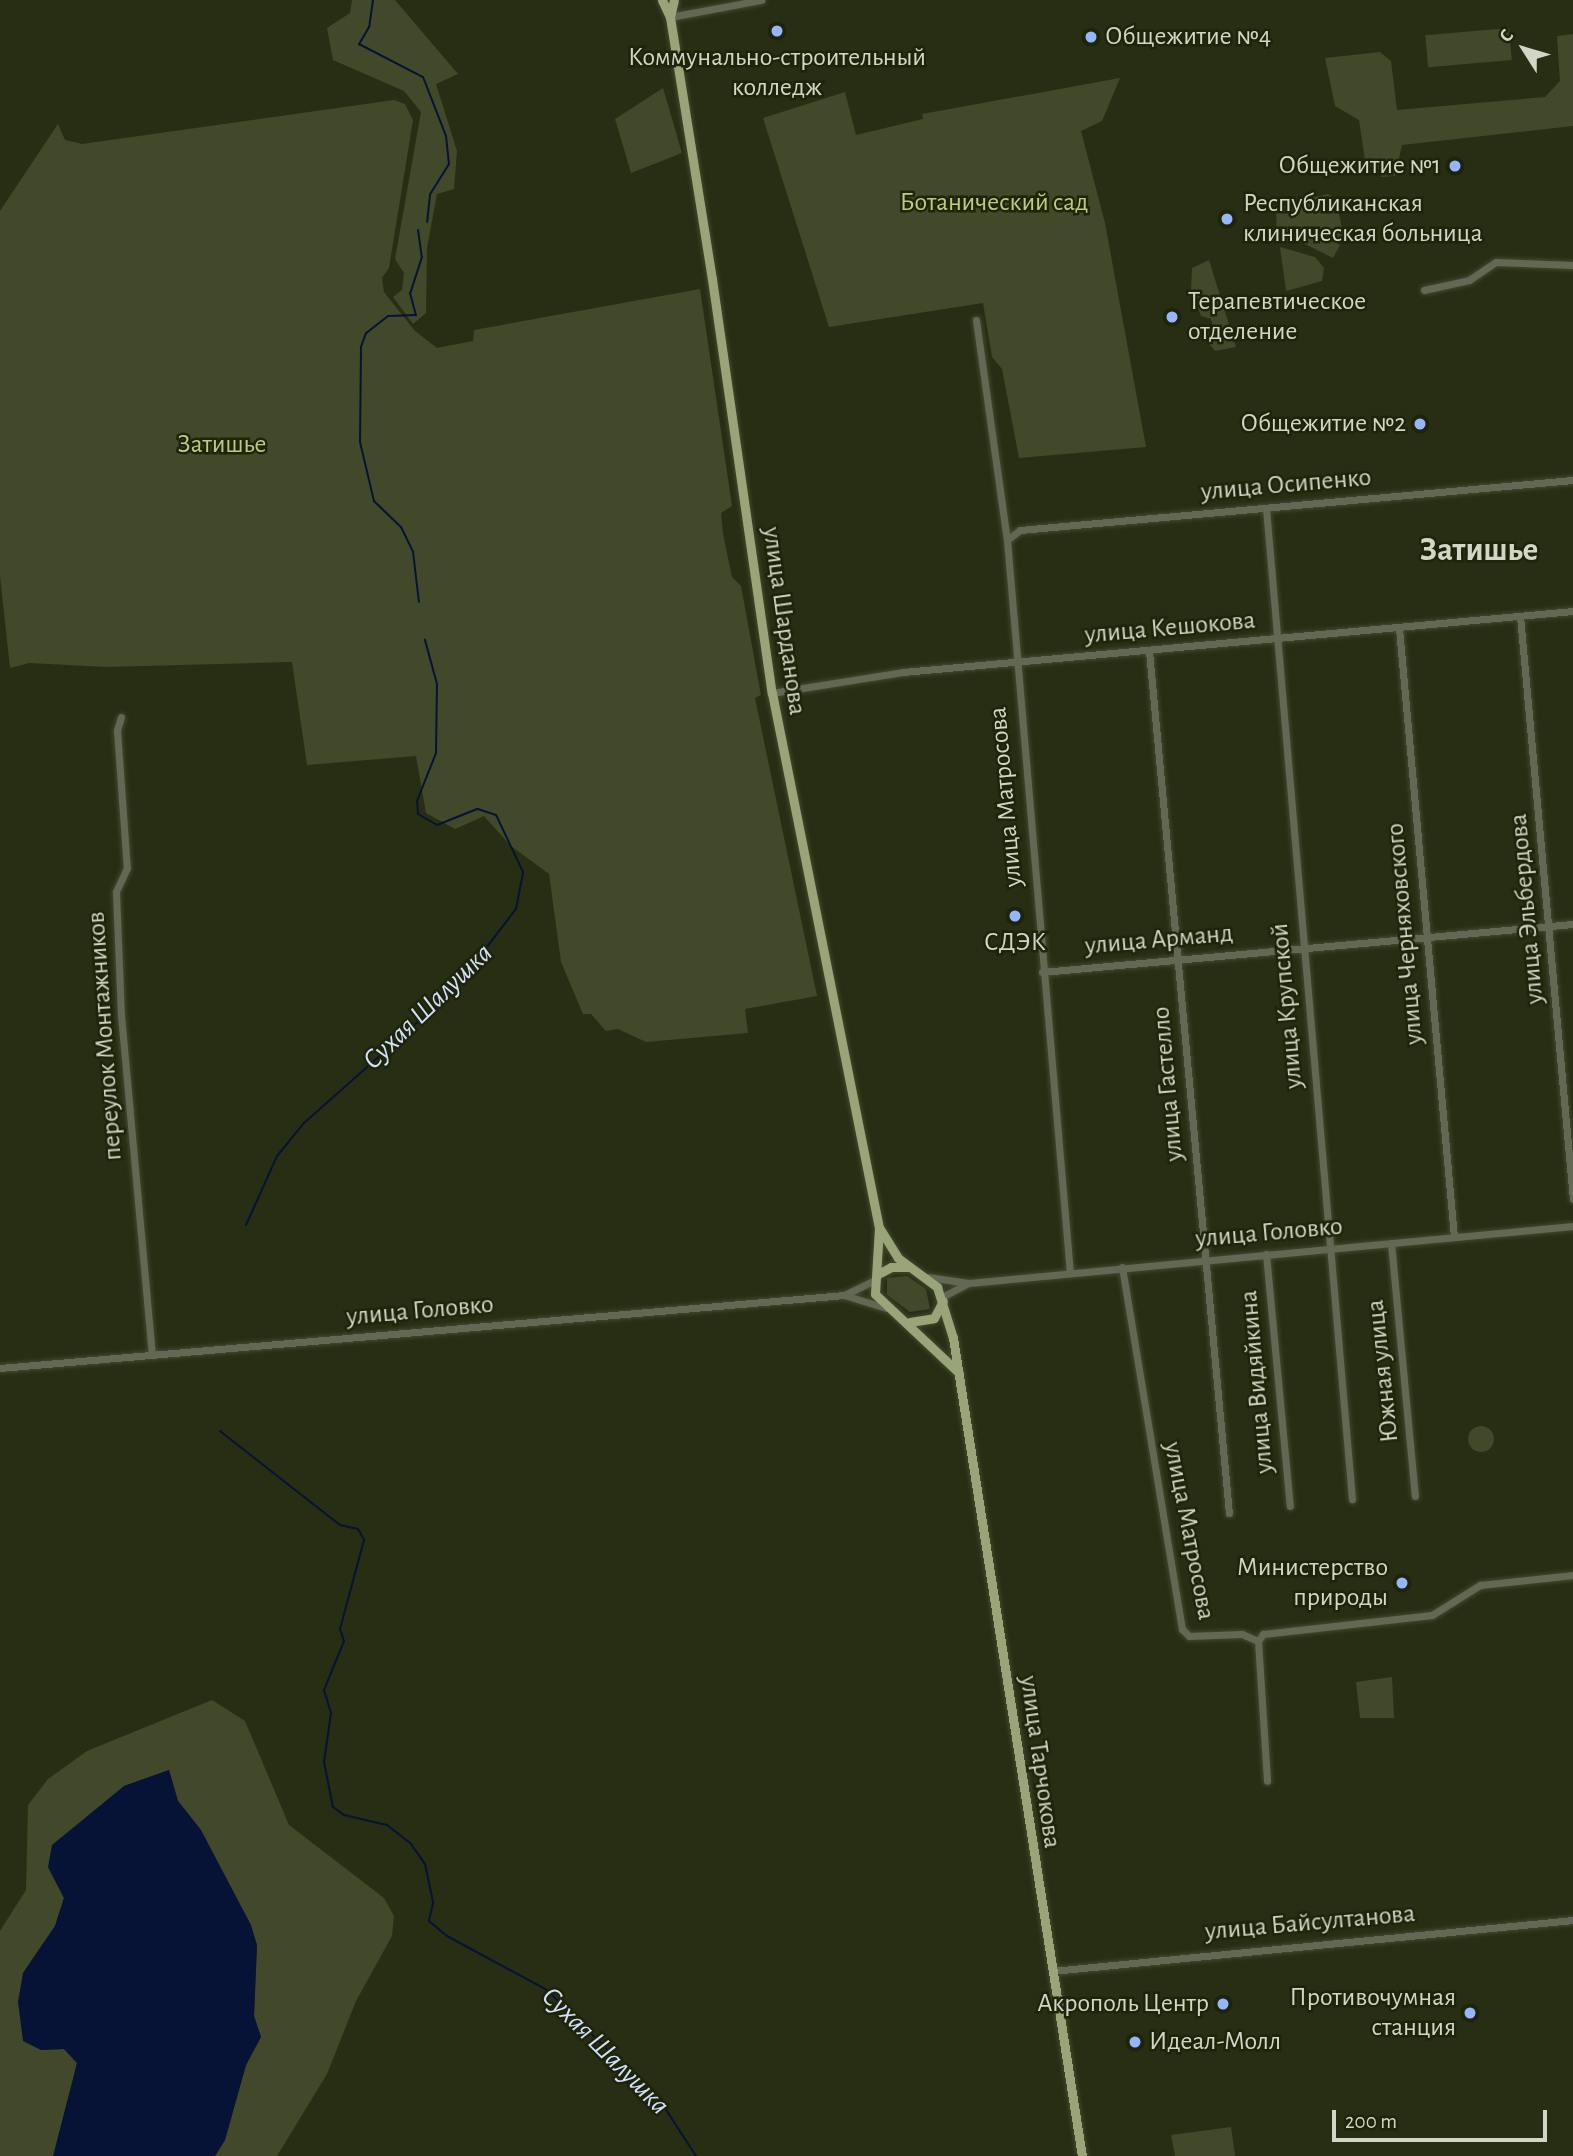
<!DOCTYPE html>
<meta charset="utf-8">
<style>
body{margin:0}
#map{position:relative;width:1573px;height:2156px;overflow:hidden;background:#282e13;font-family:"Alegreya Sans",sans-serif}
div>[style]{position:absolute}
.green>*{inset:0;background:#41492a;transform-origin:0 0}
.round{border-radius:50%}
.water>*{inset:0;background:#061236}
.stream>*{height:2px;margin:-1px;padding:0 1px;transform-origin:1px;border-radius:1px;background:#061236}
.roads{filter:drop-shadow(0 0 2px #434930) drop-shadow(0 0 2px #434930)}
.minor>*{height:7px;margin:-3.5px;padding:0 3.5px;transform-origin:3.5px;border-radius:3.5px;background:#626853}
.major>*{height:9px;margin:-4.5px;padding:0 4.5px;transform-origin:4.5px;border-radius:4.5px;background:#99a579}
.dots>*{width:19px;height:19px;translate:-50% -50%;box-sizing:border-box;border:4px solid #1e2409;border-radius:50%}
span{translate:-50% -50%;white-space:nowrap;text-align:center;line-height:1.15;-webkit-text-stroke:5px #1e2409;paint-order:stroke}
.poi-label{font-size:26px;color:#d1d6c6}
.left{translate:0 -50%;text-align:left}
.right{translate:-100% -50%;text-align:right}
.park-label{font-size:26px;color:#b9cc7f}
.street-label{font-size:26px;color:#d1d6c6}
.water-label{font-size:28px;color:#d3e1fd;font-style:italic}
.district-label{font-size:33px;color:#d1d6c6;font-weight:700}
.north{position:absolute;left:1489px;top:14px;width:70px;height:70px;-webkit-text-stroke:5px #1e2409;paint-order:stroke;rotate:307deg;font-size:19px;font-weight:700;line-height:28px;text-align:center;color:#d1d6c6}
.north::after{content:'';display:block;margin:auto;width:24px;height:32px;background:#d1d6c6;clip-path:polygon(50% 0,100% 100%,50% 72%,0 100%)}
.scale{position:absolute;left:1332px;top:2110px;width:215px;height:32px;box-sizing:border-box;border:4px solid #d1d6c6;border-top:0;padding-left:9px;font-size:21px;line-height:24px;white-space:nowrap;color:#d1d6c6;-webkit-text-stroke:5px #1e2409;paint-order:stroke}
</style>
<div id="map">
<div class="green">
<div style="clip-path:polygon(352px 0,395px 0,458px 74px,436px 84px,457px 151px,454px 189px,437px 194px,427px 248px,426px 313px,413px 324px,393px 297px,402px 290px,404px 273px,395px 259px,421px 112px,404px 91px,333px 60px,327px 28px,350px 13px)"></div>
<div style="left:1509px;top:28px;width:32px;height:84px;rotate:85deg"></div>
<div style="clip-path:polygon(1573px 34px,1573px 126px,1402px 145px,1395px 176px,1381px 177px,1378px 167px,1366px 167px,1359px 120px,1335px 106px,1325px 58px,1380px 52px,1391px 61px,1397px 110px,1545px 97px,1560px 81px,1557px 36px)"></div>
<div style="clip-path:polygon(1120px 78px,1102px 121px,1081px 131px,1105px 223px,1146px 447px,1019px 458px,1002px 369px,992px 357px,983px 303px,829px 327px,763px 118px,845px 92px,856px 135px,923px 119px,922px 114px)"></div>
<div style="clip-path:polygon(663px 88px,682px 153px,631px 173px,615px 119px)"></div>
<div style="clip-path:polygon(394px 100px,405px 104px,413px 120px,389px 268px,382px 278px,384px 292px,415px 331px,437px 348px,473px 341px,474px 330px,700px 289px,732px 506px,721px 513px,723px 534px,732px 577px,741px 586px,761px 695px,755px 698px,817px 996px,745px 1009px,748px 1033px,646px 1042px,618px 1029px,606px 1031px,591px 1014px,583px 1014px,561px 962px,549px 874px,511px 846px,484px 816px,455px 829px,426px 813px,416px 756px,307px 765px,292px 662px,107px 667px,29px 663px,10px 668px,0 576px,0 211px,58px 124px,65px 140px,82px 144px)"></div>
<div style="clip-path:polygon(1328px 194px,1336px 199px,1344px 238px,1331px 239px,1340px 245px,1333px 258px,1303px 243px,1277px 242px,1276px 207px)"></div>
<div style="clip-path:polygon(1280px 247px,1315px 257px,1324px 268px,1322px 281px,1286px 291px)"></div>
<div style="clip-path:polygon(1209px 260px,1236px 347px,1215px 351px,1206px 340px,1214px 330px,1211px 319px,1201px 316px,1191px 291px,1192px 268px)"></div>
<div style="clip-path:polygon(907px 1276px,926px 1289px,930px 1309px,910px 1312px,887px 1295px,887px 1278px)"></div>
<div class="round" style="left:1468px;top:1426px;width:26px;height:26px"></div>
<div style="clip-path:polygon(1392px 1677px,1394px 1718px,1360px 1718px,1356px 1682px)"></div>
<div style="clip-path:polygon(212px 1700px,245px 1721px,289px 1825px,384px 1898px,394px 1916px,392px 1936px,356px 2001px,327px 2074px,277px 2156px,215px 2156px,225px 2140px,246px 2065px,261px 2037px,254px 2016px,257px 1945px,201px 1830px,178px 1801px,169px 1770px,124px 1786px,48px 1867px,64px 1898px,55px 1926px,23px 1973px,41px 2050px,64px 2049px,77px 2063px,61px 2135px,53px 2156px,0 2156px,0 1931px,26px 1890px,28px 1805px,48px 1779px,87px 1751px)"></div>
<div style="clip-path:polygon(1231px 2127px,1235px 2156px,1175px 2156px,1171px 2135px)"></div>
</div>
<div class="water">
<div style="clip-path:polygon(169px 1770px,178px 1801px,201px 1830px,251px 1925px,257px 1945px,254px 2016px,261px 2037px,246px 2065px,225px 2140px,215px 2156px,53px 2156px,77px 2063px,64px 2049px,41px 2050px,23px 2041px,18px 2002px,23px 1973px,55px 1926px,64px 1898px,48px 1867px,52px 1845px,124px 1786px)"></div>
</div>
<div class="stream">
<div style="left:373px;top:0;width:27px;rotate:98deg"></div>
<div style="left:369px;top:27px;width:20px;rotate:120deg"></div>
<div style="left:359px;top:44px;width:72px;rotate:27.3deg"></div>
<div style="left:423px;top:77px;width:63px;rotate:68.7deg"></div>
<div style="left:446px;top:136px;width:28px;rotate:84deg"></div>
<div style="left:449px;top:164px;width:36px;rotate:122deg"></div>
<div style="left:430px;top:195px;width:27px;rotate:96deg"></div>
<div style="left:418px;top:230px;width:27px;rotate:82deg"></div>
<div style="left:422px;top:257px;width:38px;rotate:108deg"></div>
<div style="left:410px;top:293px;width:23px;rotate:75deg"></div>
<div style="left:416px;top:315px;width:28px;rotate:178deg"></div>
<div style="left:388px;top:316px;width:28px;rotate:142deg"></div>
<div style="left:366px;top:333px;width:15px;rotate:110deg"></div>
<div style="left:361px;top:347px;width:95px;rotate:90.6deg"></div>
<div style="left:360px;top:442px;width:61px;rotate:76.7deg"></div>
<div style="left:374px;top:501px;width:37px;rotate:44deg"></div>
<div style="left:401px;top:527px;width:28px;rotate:64deg"></div>
<div style="left:413px;top:552px;width:50px;rotate:83.2deg"></div>
<div style="left:246px;top:1225px;width:76px;rotate:-65.8deg"></div>
<div style="left:277px;top:1156px;width:43px;rotate:-50.7deg"></div>
<div style="left:304px;top:1123px;width:200px;rotate:-41.6deg"></div>
<div style="left:454px;top:990px;width:102px;rotate:-52.6deg"></div>
<div style="left:516px;top:909px;width:38px;rotate:-79deg"></div>
<div style="left:523px;top:872px;width:63px;rotate:-115.3deg"></div>
<div style="left:496px;top:815px;width:20px;rotate:-162deg"></div>
<div style="left:477px;top:809px;width:43px;rotate:158.2deg"></div>
<div style="left:437px;top:825px;width:22px;rotate:-150deg"></div>
<div style="left:418px;top:814px;width:13px;rotate:-94deg"></div>
<div style="left:417px;top:801px;width:52px;rotate:-68.4deg"></div>
<div style="left:436px;top:753px;width:69px;rotate:-89.2deg"></div>
<div style="left:437px;top:684px;width:46px;rotate:-105.3deg"></div>
<div style="left:220px;top:1431px;width:152px;rotate:38.1deg"></div>
<div style="left:340px;top:1525px;width:18px;rotate:13deg"></div>
<div style="left:358px;top:1529px;width:13px;rotate:61deg"></div>
<div style="left:364px;top:1540px;width:92px;rotate:105.1deg"></div>
<div style="left:340px;top:1629px;width:13px;rotate:72deg"></div>
<div style="left:344px;top:1641px;width:53px;rotate:112.2deg"></div>
<div style="left:324px;top:1690px;width:24px;rotate:73deg"></div>
<div style="left:331px;top:1713px;width:49px;rotate:98.1deg"></div>
<div style="left:324px;top:1762px;width:46px;rotate:78.7deg"></div>
<div style="left:333px;top:1807px;width:14px;rotate:36deg"></div>
<div style="left:344px;top:1815px;width:44px;rotate:13.1deg"></div>
<div style="left:387px;top:1825px;width:31px;rotate:38deg"></div>
<div style="left:411px;top:1844px;width:24px;rotate:55deg"></div>
<div style="left:425px;top:1864px;width:40px;rotate:78deg"></div>
<div style="left:433px;top:1903px;width:18px;rotate:103deg"></div>
<div style="left:429px;top:1921px;width:23px;rotate:40deg"></div>
<div style="left:447px;top:1936px;width:114px;rotate:28.4deg"></div>
<div style="left:547px;top:1990px;width:101px;rotate:44.6deg"></div>
<div style="left:619px;top:2061px;width:9px;rotate:103deg"></div>
<div style="left:617px;top:2070px;width:17px;rotate:50deg"></div>
<div style="left:628px;top:2083px;width:35px;rotate:27deg"></div>
<div style="left:659px;top:2099px;width:68px;rotate:57deg"></div>
</div>
<div class="roads">
<div class="minor">
<div style="left:670px;top:17px;width:93px;rotate:-10.6deg"></div>
<div style="left:1424px;top:290px;width:46px;rotate:-12.5deg"></div>
<div style="left:1469px;top:280px;width:32px;rotate:-34deg"></div>
<div style="left:1496px;top:262px;width:77px;rotate:2.2deg"></div>
<div style="left:976px;top:320px;width:222px;rotate:82deg"></div>
<div style="left:1007px;top:540px;width:736px;rotate:85.09deg"></div>
<div style="left:1266px;top:508px;width:995px;rotate:85.04deg"></div>
<div style="left:1007px;top:540px;width:16px;rotate:-38deg"></div>
<div style="left:1020px;top:530px;width:555px;rotate:-5.17deg"></div>
<div style="left:1520px;top:616px;width:585px;rotate:84.81deg"></div>
<div style="left:1399px;top:628px;width:611px;rotate:84.84deg"></div>
<div style="left:1149px;top:651px;width:866px;rotate:84.7deg"></div>
<div style="left:772px;top:693px;width:133px;rotate:-9.1deg"></div>
<div style="left:903px;top:672px;width:673px;rotate:-5.2deg"></div>
<div style="left:121px;top:717px;width:14px;rotate:107deg"></div>
<div style="left:117px;top:730px;width:138px;rotate:85.9deg"></div>
<div style="left:127px;top:868px;width:26px;rotate:115deg"></div>
<div style="left:116px;top:892px;width:123px;rotate:87.7deg"></div>
<div style="left:121px;top:1015px;width:341px;rotate:84.8deg"></div>
<div style="left:1042px;top:972px;width:533px;rotate:-5.17deg"></div>
<div style="left:1391px;top:1243px;width:254px;rotate:84.6deg"></div>
<div style="left:1266px;top:1254px;width:253px;rotate:84.6deg"></div>
<div style="left:1122px;top:1267px;width:367px;rotate:80.6deg"></div>
<div style="left:1182px;top:1629px;width:10px;rotate:45deg"></div>
<div style="left:1189px;top:1636px;width:53px;rotate:-2.2deg"></div>
<div style="left:1242px;top:1634px;width:17px;rotate:24deg"></div>
<div style="left:1258px;top:1641px;width:140px;rotate:86.3deg"></div>
<div style="left:927px;top:1277px;width:42px;rotate:8.1deg"></div>
<div style="left:969px;top:1283px;width:607px;rotate:-5.39deg"></div>
<div style="left:844px;top:1295px;width:44px;rotate:17.2deg"></div>
<div style="left:942px;top:1297px;width:30px;rotate:-28deg"></div>
<div style="left:0;top:1368px;width:847px;rotate:-4.94deg"></div>
<div style="left:844px;top:1295px;width:34px;rotate:-26deg"></div>
<div style="left:1258px;top:1641px;width:9px;rotate:-54deg"></div>
<div style="left:1263px;top:1634px;width:170px;rotate:-6.4deg"></div>
<div style="left:1432px;top:1615px;width:57px;rotate:-32deg"></div>
<div style="left:1480px;top:1585px;width:94px;rotate:-6.1deg"></div>
<div style="left:1052px;top:1971px;width:523px;rotate:-5.59deg"></div>
</div>
<div class="major">
<div style="left:662px;top:0;width:19px;rotate:65deg"></div>
<div style="left:670px;top:17px;width:265px;rotate:80.9deg"></div>
<div style="left:712px;top:279px;width:418px;rotate:81.8deg"></div>
<div style="left:772px;top:693px;width:546px;rotate:78.69deg"></div>
<div style="left:879px;top:1228px;width:66px;rotate:93.5deg"></div>
<div style="left:875px;top:1294px;width:115px;rotate:43.2deg"></div>
<div style="left:670px;top:17px;width:17px;rotate:-77deg"></div>
<div style="left:880px;top:1229px;width:34px;rotate:58deg"></div>
<div style="left:898px;top:1258px;width:49px;rotate:36.6deg"></div>
<div style="left:937px;top:1287px;width:53px;rotate:72.6deg"></div>
<div style="left:953px;top:1338px;width:828px;rotate:81.04deg"></div>
<div style="left:878px;top:1274px;width:15px;rotate:-28deg"></div>
<div style="left:891px;top:1267px;width:16px"></div>
<div style="left:910px;top:1322px;width:24px;rotate:-9deg"></div>
<div style="left:934px;top:1318px;width:19px;rotate:-62deg"></div>
</div>
</div>
<div class="dots">
<div style="left:777px;top:31px;background:#95b6fd"></div>
<div style="left:1091px;top:37px;background:#95b6fd"></div>
<div style="left:1455px;top:166px;background:#95b6fd"></div>
<div style="left:1227px;top:219px;background:#95b6fd"></div>
<div style="left:1172px;top:317px;background:#95b6fd"></div>
<div style="left:1420px;top:424px;background:#95b6fd"></div>
<div style="left:1015px;top:916px;background:#95b6fd"></div>
<div style="left:1402px;top:1583px;background:#95b6fd"></div>
<div style="left:1223px;top:2004px;background:#95b6fd"></div>
<div style="left:1470px;top:2013px;background:#95b6fd"></div>
<div style="left:1135px;top:2042px;background:#95b6fd"></div>
</div>
<div class="poi-label">
<span class="left" style="left:1105px;top:37px">Общежитие №4</span>
<span style="left:777px;top:73px">Коммунально-строительный<br>колледж</span>
<span class="right" style="left:1441px;top:166px">Общежитие №1</span>
<span class="left" style="left:1243px;top:219px">Республиканская<br>клиническая больница</span>
<span class="left" style="left:1188px;top:317px">Терапевтическое<br>отделение</span>
<span class="right" style="left:1406px;top:424px">Общежитие №2</span>
<span style="left:1015px;top:943px">СДЭК</span>
<span class="right" style="left:1388px;top:1583px">Министерство<br>природы</span>
<span class="right" style="left:1456px;top:2013px">Противочумная<br>станция</span>
<span class="right" style="left:1209px;top:2004px">Акрополь Центр</span>
<span class="left" style="left:1149px;top:2042px">Идеал-Молл</span>
</div>
<div class="park-label">
<span style="left:994px;top:203px">Ботанический сад</span>
<span style="left:222px;top:445px">Затишье</span>
</div>
<div class="street-label">
<span style="left:1286px;top:485px;rotate:-5deg">улица Осипенко</span>
<span style="left:784px;top:621px;rotate:82deg">улица Шарданова</span>
<span style="left:1170px;top:628px;rotate:-5deg">улица Кешокова</span>
<span style="left:1006px;top:797px;rotate:-95deg">улица Матросова</span>
<span style="left:1527px;top:909px;rotate:-95deg">улица Эльбердова</span>
<span style="left:1405px;top:934px;rotate:-95deg">улица Черняховского</span>
<span style="left:1159px;top:940px;rotate:-5deg">улица Арманд</span>
<span style="left:1287px;top:1006px;rotate:-95deg">улица Крупской</span>
<span style="left:105px;top:1036px;rotate:-94deg">переулок Монтажников</span>
<span style="left:1168px;top:1084px;rotate:-95deg">улица Гастелло</span>
<span style="left:1269px;top:1233px;rotate:-5deg">улица Головко</span>
<span style="left:420px;top:1311px;rotate:-5deg">улица Головко</span>
<span style="left:1383px;top:1371px;rotate:-96deg">Южная улица</span>
<span style="left:1257px;top:1382px;rotate:-95deg">улица Видяйкина</span>
<span style="left:1189px;top:1531px;rotate:79deg">улица Матросова</span>
<span style="left:1040px;top:1762px;rotate:82deg">улица Тарчокова</span>
<span style="left:1310px;top:1923px;rotate:-5deg">улица Байсултанова</span>
</div>
<div class="water-label">
<span style="left:428px;top:1007px;rotate:-44deg">Сухая Шалушка</span>
<span style="left:605px;top:2051px;rotate:45deg">Сухая Шалушка</span>
</div>
<div class="district-label">
<span style="left:1479px;top:551px">Затишье</span>
</div>
<div class="north">С</div>
<div class="scale">200 m</div>
</div>
